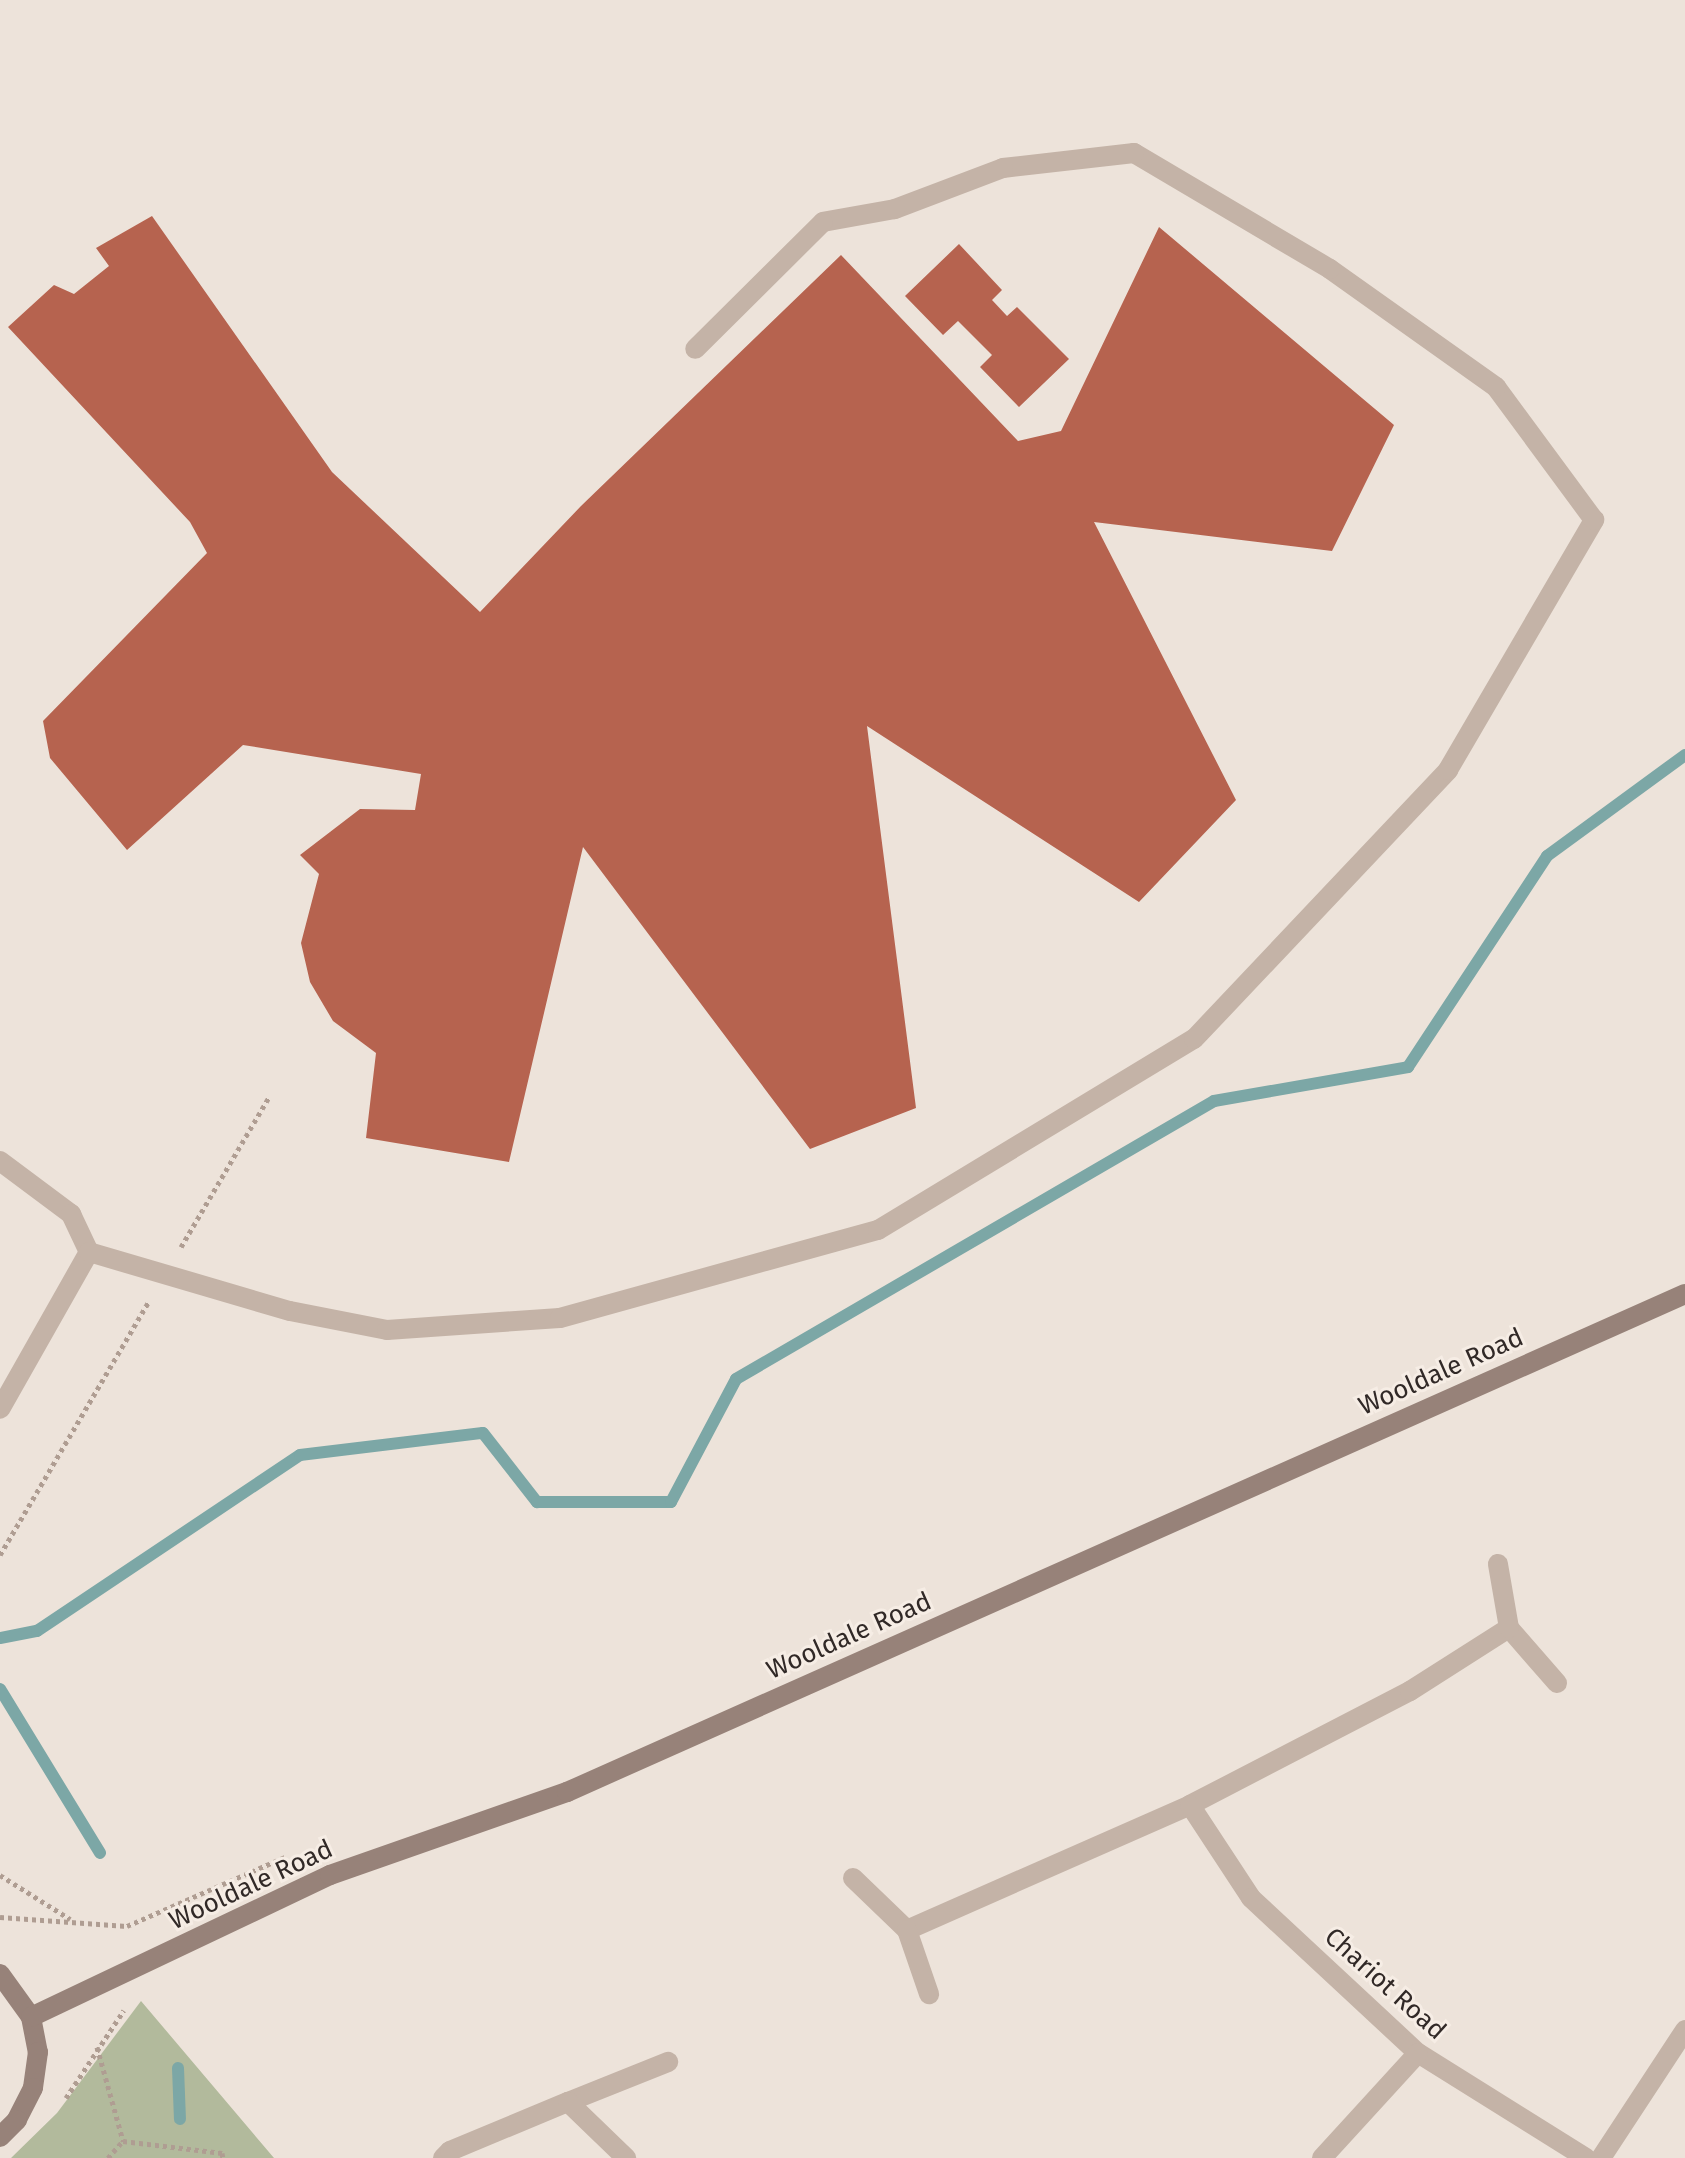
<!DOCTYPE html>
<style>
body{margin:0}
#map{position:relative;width:1685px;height:2158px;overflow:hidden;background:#ede3da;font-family:"Fira Sans",sans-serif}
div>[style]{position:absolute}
.green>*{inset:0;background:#b2ba9c}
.stream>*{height:12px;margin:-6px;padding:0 6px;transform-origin:6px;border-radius:6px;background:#7ca7a6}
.building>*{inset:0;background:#b6634f}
.path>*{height:5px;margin-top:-2.5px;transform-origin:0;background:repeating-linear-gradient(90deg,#af9d92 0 4px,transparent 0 8px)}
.lane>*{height:20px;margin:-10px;padding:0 10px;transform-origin:10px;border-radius:10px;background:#c4b3a7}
.street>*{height:20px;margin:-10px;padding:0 10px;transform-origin:10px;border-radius:10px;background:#c4b3a7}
.secondary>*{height:20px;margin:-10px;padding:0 10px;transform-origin:10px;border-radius:10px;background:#978279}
span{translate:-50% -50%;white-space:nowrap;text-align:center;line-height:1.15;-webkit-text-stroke:6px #f6ede5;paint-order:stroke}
.street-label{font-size:26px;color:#312927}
</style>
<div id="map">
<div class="green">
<div style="clip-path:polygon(141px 2001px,274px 2158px,11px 2158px,57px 2113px)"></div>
</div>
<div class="stream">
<div style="left:0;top:1638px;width:38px;rotate:-11deg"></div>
<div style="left:37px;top:1631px;width:316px;rotate:-33.8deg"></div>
<div style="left:300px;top:1455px;width:184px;rotate:-6.9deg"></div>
<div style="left:483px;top:1433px;width:88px;rotate:52deg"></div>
<div style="left:537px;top:1502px;width:134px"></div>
<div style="left:671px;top:1502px;width:139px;rotate:-62.1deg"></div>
<div style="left:736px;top:1379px;width:553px;rotate:-30.18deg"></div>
<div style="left:1214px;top:1101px;width:197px;rotate:-9.9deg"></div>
<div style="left:1408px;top:1067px;width:253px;rotate:-56.6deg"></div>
<div style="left:1547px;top:856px;width:171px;rotate:-36.2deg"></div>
<div style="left:0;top:1689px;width:192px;rotate:58.6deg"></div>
<div style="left:178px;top:2068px;width:51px;rotate:87.8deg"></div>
</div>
<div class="building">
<div style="clip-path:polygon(152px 216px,332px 472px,480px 612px,581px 506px,841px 255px,1018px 441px,1061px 431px,1159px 227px,1394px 425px,1332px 551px,1094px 522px,1236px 800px,1139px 902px,867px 726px,916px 1108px,810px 1149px,583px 847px,509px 1162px,366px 1138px,376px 1053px,333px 1021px,310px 982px,301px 943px,319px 874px,300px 855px,360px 809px,415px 810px,421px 774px,243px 745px,127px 850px,50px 758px,43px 721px,207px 553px,190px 522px,8px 327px,54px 285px,74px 294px,109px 266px,96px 248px)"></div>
<div style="clip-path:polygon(959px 244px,1002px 290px,992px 300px,1007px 316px,1017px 307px,1069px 359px,1019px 407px,980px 367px,992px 355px,958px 321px,943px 335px,905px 296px)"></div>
</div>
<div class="path">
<div style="left:181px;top:1247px;width:174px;rotate:-59.6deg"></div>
<div style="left:0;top:1555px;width:294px;rotate:-59.6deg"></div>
<div style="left:0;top:1875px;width:83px;rotate:32.2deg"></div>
<div style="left:0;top:1917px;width:127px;rotate:4.1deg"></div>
<div style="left:127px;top:1926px;width:175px;rotate:-23.6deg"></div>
<div style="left:97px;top:2047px;width:98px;rotate:74.5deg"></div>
<div style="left:123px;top:2141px;width:100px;rotate:6.9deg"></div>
<div style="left:222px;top:2153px;width:5px;rotate:79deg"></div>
<div style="left:66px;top:2098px;width:105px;rotate:-56.6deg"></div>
<div style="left:108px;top:2158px;width:23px;rotate:-49deg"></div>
</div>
<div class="lane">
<div style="left:0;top:1161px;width:89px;rotate:36.7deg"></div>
<div style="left:71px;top:1214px;width:42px;rotate:64.7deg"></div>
<div style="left:89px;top:1252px;width:180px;rotate:119.5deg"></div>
<div style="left:89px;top:1252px;width:209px;rotate:16.4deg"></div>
<div style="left:290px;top:1311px;width:99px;rotate:11.1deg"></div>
<div style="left:387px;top:1330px;width:173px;rotate:-4deg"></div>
<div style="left:560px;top:1318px;width:330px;rotate:-15.5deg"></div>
<div style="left:878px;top:1230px;width:369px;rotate:-31.2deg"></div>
<div style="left:1194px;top:1039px;width:370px;rotate:-46.6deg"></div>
<div style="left:1448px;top:770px;width:290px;rotate:-59.7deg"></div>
<div style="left:1594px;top:520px;width:165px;rotate:-126.4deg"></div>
<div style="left:1496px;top:387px;width:204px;rotate:-144.6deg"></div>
<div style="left:1330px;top:269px;width:228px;rotate:-149.4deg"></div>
<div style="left:1134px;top:153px;width:132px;rotate:173.5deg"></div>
<div style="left:1003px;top:168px;width:116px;rotate:159.2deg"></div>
<div style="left:895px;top:209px;width:73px;rotate:169.8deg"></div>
<div style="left:823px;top:222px;width:180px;rotate:135.2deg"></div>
</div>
<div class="street">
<div style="left:1509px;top:1628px;width:73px;rotate:48.9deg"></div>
<div style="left:1190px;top:1805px;width:248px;rotate:-27.4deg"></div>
<div style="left:1410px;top:1691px;width:117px;rotate:-32.5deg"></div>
<div style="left:1509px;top:1628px;width:65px;rotate:-99.8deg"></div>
<div style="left:853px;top:1878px;width:75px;rotate:43.9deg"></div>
<div style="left:907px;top:1930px;width:309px;rotate:-23.8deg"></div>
<div style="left:1190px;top:1805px;width:111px;rotate:56.7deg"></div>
<div style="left:1251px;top:1898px;width:228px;rotate:42.9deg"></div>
<div style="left:1418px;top:2053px;width:198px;rotate:32deg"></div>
<div style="left:907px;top:1930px;width:68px;rotate:71deg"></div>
<div style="left:568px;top:2102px;width:108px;rotate:-21.8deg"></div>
<div style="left:443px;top:2158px;width:10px;rotate:-45deg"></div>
<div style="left:450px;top:2151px;width:128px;rotate:-22.6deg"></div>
<div style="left:568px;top:2102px;width:81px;rotate:44deg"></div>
<div style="left:1322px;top:2158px;width:142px;rotate:-47.6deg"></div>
<div style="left:1601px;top:2158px;width:153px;rotate:-56.7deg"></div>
</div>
<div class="secondary">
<div style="left:0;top:1974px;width:53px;rotate:54.2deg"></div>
<div style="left:31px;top:2017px;width:36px;rotate:79deg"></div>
<div style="left:38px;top:2052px;width:36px;rotate:98deg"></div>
<div style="left:33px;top:2088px;width:36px;rotate:117deg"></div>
<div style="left:17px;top:2120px;width:24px;rotate:135deg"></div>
<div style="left:31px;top:2017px;width:331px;rotate:-25.4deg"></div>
<div style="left:330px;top:1875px;width:251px;rotate:-19.3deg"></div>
<div style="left:567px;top:1792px;width:1224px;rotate:-24.01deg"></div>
</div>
<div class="street-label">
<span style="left:1441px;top:1372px;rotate:-24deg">Wooldale Road</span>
<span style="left:849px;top:1636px;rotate:-24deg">Wooldale Road</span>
<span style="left:251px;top:1885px;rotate:-25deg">Wooldale Road</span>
<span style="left:1385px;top:1984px;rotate:42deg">Chariot Road</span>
</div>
</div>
